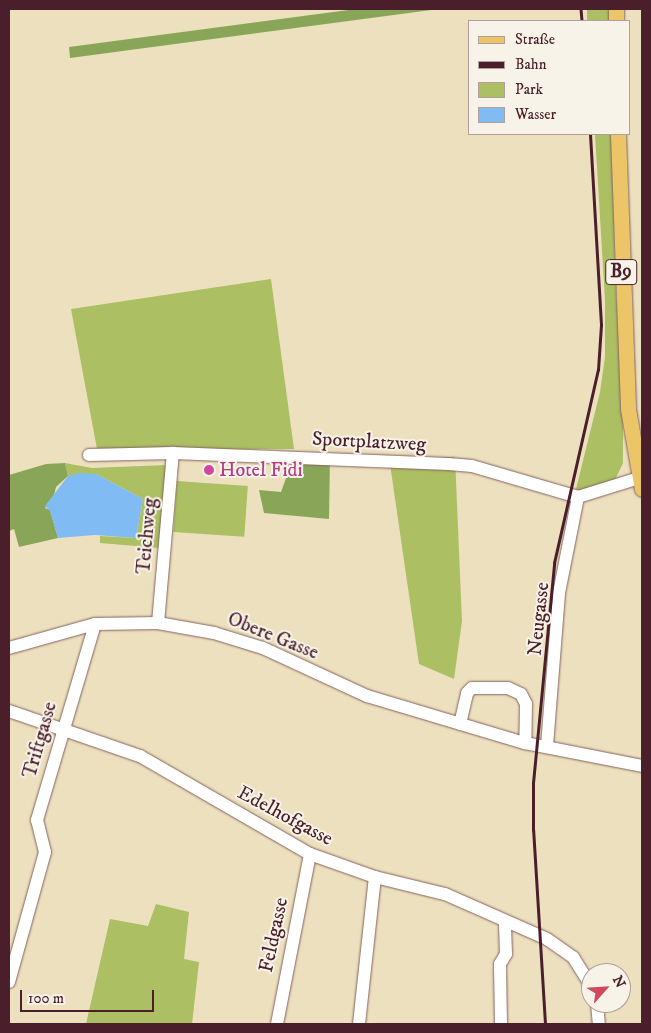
<!DOCTYPE html>
<meta charset="utf-8">
<style>
body{margin:0}
#map{position:relative;width:651px;height:1033px;overflow:hidden;background:#ede0be;font-family:"IM FELL DW Pica",serif}
div>[style]{position:absolute}
.green>*{inset:0;background:#acbf62;transform-origin:0 0}
.forest>*{inset:0;background:#89a658}
.water>*{inset:0;background:#80bcf3}
.roads{filter:drop-shadow(0 0 1px #83635e) drop-shadow(0 0 1px #83635e)}
.minor>*{height:12px;margin:-6px;padding:0 6px;transform-origin:6px;border-radius:6px;background:#fff}
.major>*{height:15px;margin:-7.5px;padding:0 7.5px;transform-origin:7.5px;border-radius:7.5px;background:#ecc569}
.rail>*{height:2.5px;margin:-1.25px;padding:0 1.25px;transform-origin:1.25px;border-radius:1.25px;background:#4a1f2b}
.dots>*{width:14px;height:14px;translate:-50% -50%;box-sizing:border-box;border:2px solid #f7f3e8;border-radius:50%}
span{translate:-50% -50%;white-space:nowrap;text-align:center;line-height:1.15;-webkit-text-stroke:4px #f7f3e8;paint-order:stroke}
.shield-label span{padding:1px 4px;background:#f7f3e8;border:1px solid;border-radius:4px;-webkit-text-stroke-width:0}
.shield-label{font-size:19px;color:#4a1f2b;font-weight:700}
.street-label{font-size:20px;color:#4a1f2b}
.hotel-label{font-size:20px;color:#b23c85}
.left{translate:0 -50%;text-align:left}
.frame{position:absolute;inset:0;border:10px solid #4a1f2b;pointer-events:none}
.legend{position:absolute;left:468px;top:20px;width:162px;height:115px;box-sizing:border-box;background:#f7f3e8;border:1px solid #b29e9c;margin:0;padding:6px 9px;list-style:none;font-size:15px;color:#4a1f2b}
.legend li{display:flex;align-items:center;gap:10px;height:25px}
.legend b{width:25px;border:1px solid #b29e9c}
.north{position:absolute;left:581px;top:963px;width:50px;height:50px;box-sizing:border-box;background:#f7f3e8;border:1px solid #b29e9c;border-radius:50%;rotate:64deg;font-size:14px;font-weight:700;line-height:20px;text-align:center;color:#4a1f2b}
.north::after{content:'';display:block;margin:auto;width:18px;height:22px;background:#d1495b;clip-path:polygon(50% 0,100% 100%,50% 72%,0 100%)}
.scale{position:absolute;left:20px;top:990px;width:134px;height:22px;box-sizing:border-box;border:2px solid #4a1f2b;border-top:0;padding-left:6px;font-size:15px;line-height:18px;white-space:nowrap;color:#4a1f2b;-webkit-text-stroke:4px #f7f3e8;paint-order:stroke}
</style>
<div id="map">
<div class="green">
<div style="left:587px;top:9px;width:24px;height:12px"></div>
<div style="clip-path:polygon(595px 134px,613px 134px,615px 278px,623px 398px,623px 463px,615px 480px,582px 491px,576px 489px,600px 392px,605px 357px,605px 300px)"></div>
<div style="clip-path:polygon(271px 279px,294px 449px,97px 449px,71px 309px)"></div>
<div style="clip-path:polygon(389px 457px,455px 457px,462px 621px,454px 679px,419px 664px)"></div>
<div style="clip-path:polygon(65px 463px,92px 468px,167px 465px,159px 548px,100px 543px,100px 536px,136px 538px,143px 499px,96px 474px,68px 476px)"></div>
<div style="left:177px;top:481px;width:71px;height:51px;rotate:4deg"></div>
<div style="clip-path:polygon(156px 904px,189px 912px,184px 959px,199px 962px,192px 1024px,86px 1024px,110px 919px,148px 926px)"></div>
</div>
<div class="forest">
<div style="clip-path:polygon(356px 9px,439px 9px,70px 58px,69px 47px)"></div>
<div style="clip-path:polygon(294px 456px,330px 456px,329px 519px,264px 513px,259px 490px,281px 492px)"></div>
<div style="clip-path:polygon(65px 463px,68px 476px,56px 487px,53px 499px,45px 508px,50px 510px,58px 538px,19px 547px,14px 529px,9px 531px,9px 475px,46px 464px)"></div>
</div>
<div class="water">
<div style="clip-path:polygon(79px 473px,96px 474px,143px 499px,136px 538px,95px 535px,58px 538px,50px 511px,45px 506px,68px 476px)"></div>
</div>
<div class="roads">
<div class="minor">
<div style="left:89px;top:455px;width:84px;rotate:-1.4deg"></div>
<div style="left:173px;top:453px;width:276px;rotate:2.3deg"></div>
<div style="left:449px;top:464px;width:23px;rotate:5deg"></div>
<div style="left:472px;top:466px;width:110px;rotate:16.3deg"></div>
<div style="left:578px;top:497px;width:64px;rotate:-17.3deg"></div>
<div style="left:158px;top:623px;width:171px;rotate:-85deg"></div>
<div style="left:9px;top:648px;width:89px;rotate:-15.6deg"></div>
<div style="left:95px;top:624px;width:63px;rotate:-0.9deg"></div>
<div style="left:158px;top:623px;width:57px;rotate:10.1deg"></div>
<div style="left:214px;top:633px;width:51px;rotate:17deg"></div>
<div style="left:263px;top:648px;width:115px;rotate:24.8deg"></div>
<div style="left:367px;top:696px;width:165px;rotate:16.6deg"></div>
<div style="left:525px;top:743px;width:119px;rotate:11.1deg"></div>
<div style="left:9px;top:711px;width:139px;rotate:19deg"></div>
<div style="left:140px;top:756px;width:196px;rotate:30deg"></div>
<div style="left:310px;top:854px;width:69px;rotate:19.5deg"></div>
<div style="left:375px;top:877px;width:72px;rotate:13.7deg"></div>
<div style="left:445px;top:894px;width:111px;rotate:23.8deg"></div>
<div style="left:547px;top:939px;width:32px;rotate:35deg"></div>
<div style="left:573px;top:957px;width:34px;rotate:58deg"></div>
<div style="left:460px;top:724px;width:32px;rotate:-77deg"></div>
<div style="left:467px;top:693px;width:7px;rotate:-45deg"></div>
<div style="left:472px;top:688px;width:36px"></div>
<div style="left:508px;top:688px;width:14px;rotate:25deg"></div>
<div style="left:521px;top:694px;width:11px;rotate:63deg"></div>
<div style="left:526px;top:704px;width:39px;rotate:91deg"></div>
<div style="left:547px;top:746px;width:153px;rotate:-85.5deg"></div>
<div style="left:559px;top:593px;width:98px;rotate:-78.8deg"></div>
<div style="left:9px;top:982px;width:135px;rotate:-74.5deg"></div>
<div style="left:45px;top:852px;width:33px;rotate:-104deg"></div>
<div style="left:37px;top:820px;width:204px;rotate:-73.5deg"></div>
<div style="left:597px;top:1003px;width:21px;rotate:85deg"></div>
<div style="left:277px;top:1024px;width:173px;rotate:-79deg"></div>
<div style="left:359px;top:1024px;width:148px;rotate:-83.8deg"></div>
<div style="left:501px;top:1024px;width:60px;rotate:-91deg"></div>
<div style="left:500px;top:964px;width:12px;rotate:-59deg"></div>
<div style="left:506px;top:954px;width:32px;rotate:-92deg"></div>
</div>
<div class="major">
<div style="left:616px;top:9px;width:12px;rotate:90deg"></div>
<div style="left:618px;top:134px;width:275px;rotate:87.9deg"></div>
<div style="left:628px;top:409px;width:81px;rotate:80.1deg"></div>
</div>
</div>
<div class="rail">
<div style="left:581px;top:9px;width:12px;rotate:85deg"></div>
<div style="left:545px;top:1024px;width:194px;rotate:-93.5deg"></div>
<div style="left:533px;top:830px;width:47px;rotate:-90deg"></div>
<div style="left:533px;top:783px;width:221px;rotate:-84.5deg"></div>
<div style="left:554px;top:563px;width:198px;rotate:-77.2deg"></div>
<div style="left:598px;top:370px;width:45px;rotate:-86.2deg"></div>
<div style="left:601px;top:325px;width:191px;rotate:-93.3deg"></div>
</div>
<div class="dots">
<div style="left:209px;top:470px;background:#d1479c"></div>
</div>
<div class="shield-label">
<span style="left:621px;top:272px">B9</span>
</div>
<div class="street-label">
<span style="left:369px;top:442px;rotate:3deg">Sportplatzweg</span>
<span style="left:147px;top:536px;rotate:-85deg">Teichweg</span>
<span style="left:539px;top:619px;rotate:-84deg">Neugasse</span>
<span style="left:273px;top:636px;rotate:22deg">Obere Gasse</span>
<span style="left:40px;top:740px;rotate:-74deg">Triftgasse</span>
<span style="left:285px;top:816px;rotate:28deg">Edelhofgasse</span>
<span style="left:274px;top:935px;rotate:-78deg">Feldgasse</span>
</div>
<div class="hotel-label">
<span class="left" style="left:219px;top:470px">Hotel Fidi</span>
</div>
<div class="frame"></div>
<ul class="legend">
<li><b style="height:6px;background:#ecc569"></b>Straße</li>
<li><b style="height:6px;background:#4a1f2b"></b>Bahn</li>
<li><b style="height:14px;background:#acbf62"></b>Park</li>
<li><b style="height:14px;background:#80bcf3"></b>Wasser</li>
</ul>
<div class="north">N</div>
<div class="scale">100 m</div>
</div>
